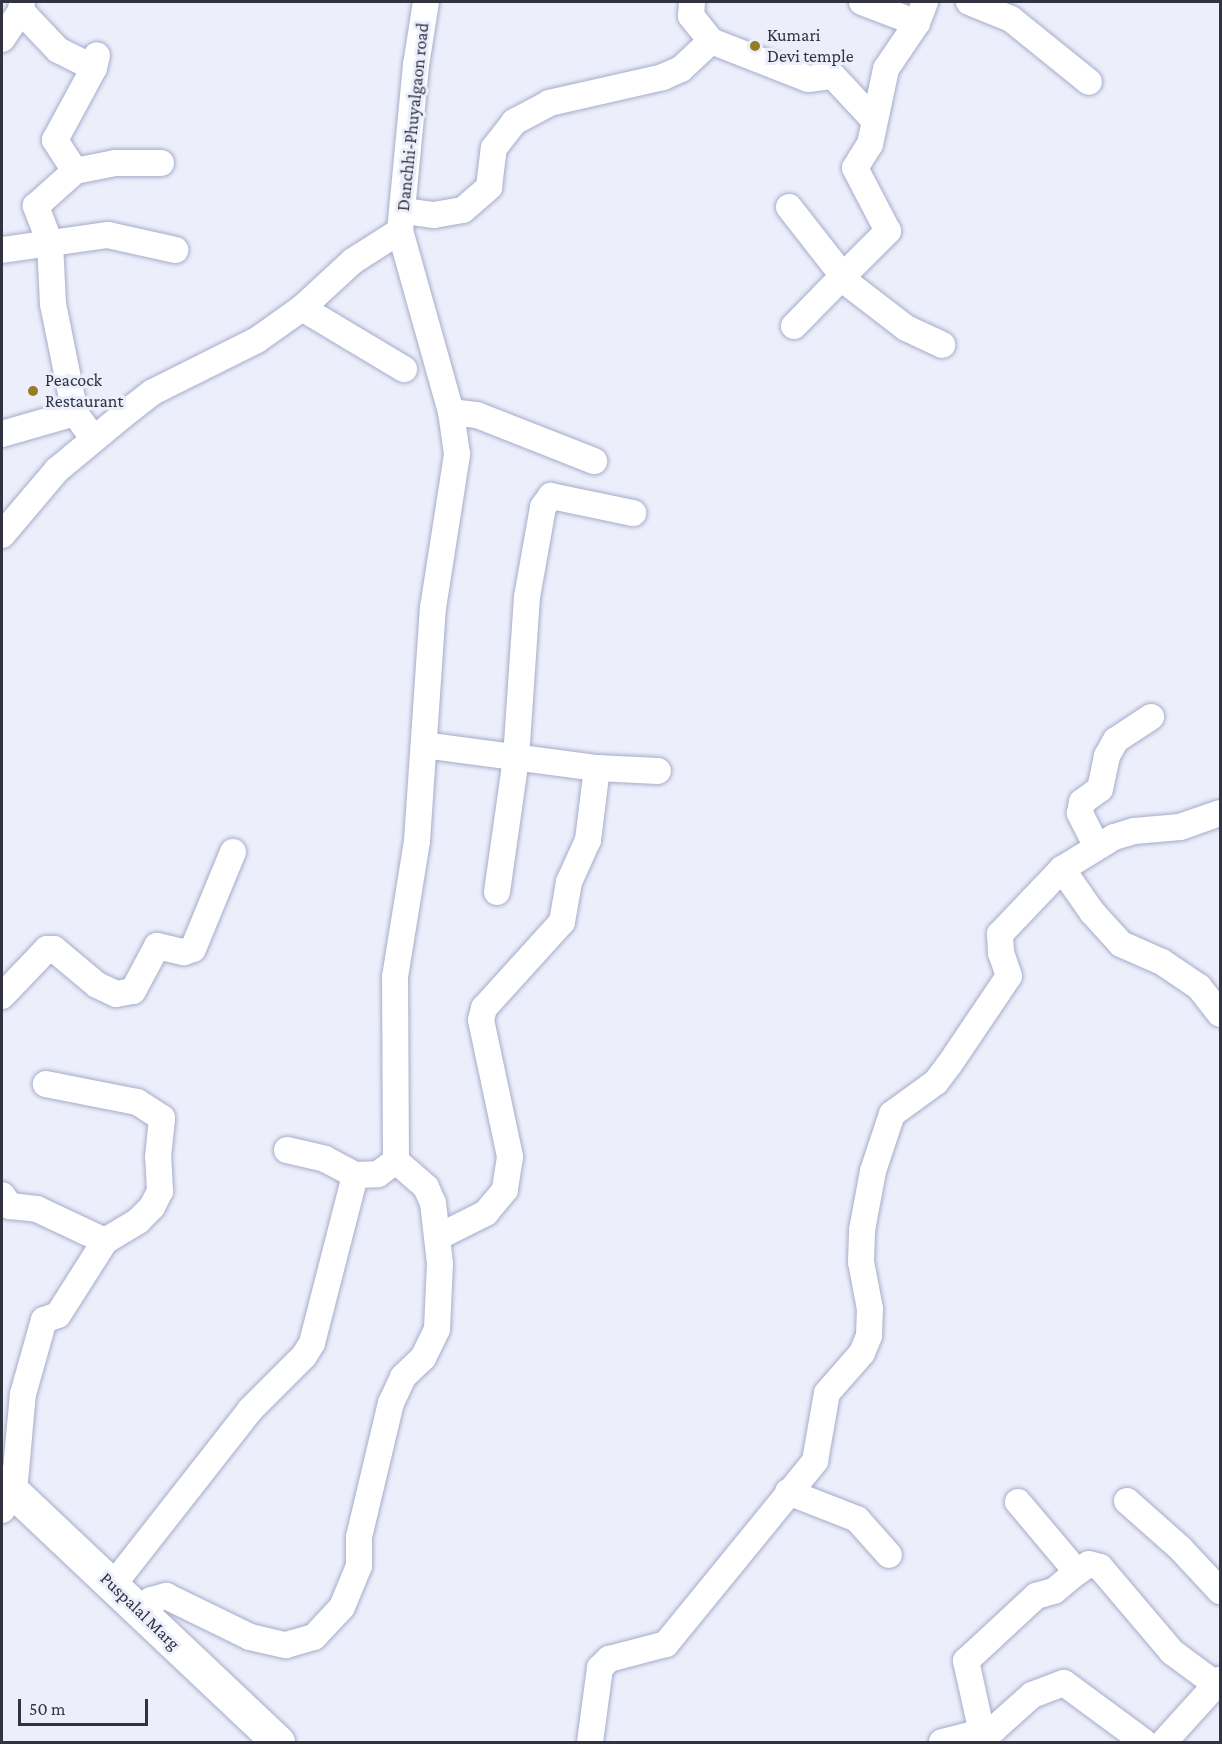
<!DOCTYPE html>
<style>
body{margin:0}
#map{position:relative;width:1222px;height:1744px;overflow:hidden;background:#eceffb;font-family:"Crimson Pro",serif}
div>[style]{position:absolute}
.roads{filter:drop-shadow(0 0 2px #a6acca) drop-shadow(0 0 2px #a6acca)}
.minor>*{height:26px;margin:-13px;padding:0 13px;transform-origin:13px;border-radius:13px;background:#fff}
.major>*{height:33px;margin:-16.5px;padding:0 16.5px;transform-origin:16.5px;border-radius:16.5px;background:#fff}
.dots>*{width:16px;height:16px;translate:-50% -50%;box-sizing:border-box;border:3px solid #eceffb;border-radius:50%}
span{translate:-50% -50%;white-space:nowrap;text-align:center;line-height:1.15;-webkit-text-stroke:6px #eceffb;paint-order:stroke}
.poi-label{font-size:18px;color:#313440}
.left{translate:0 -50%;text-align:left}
.street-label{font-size:18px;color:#313440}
.frame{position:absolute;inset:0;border:3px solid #313440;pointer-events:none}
.scale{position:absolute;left:18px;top:1699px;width:130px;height:27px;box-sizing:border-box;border:3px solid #313440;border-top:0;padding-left:8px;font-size:18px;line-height:21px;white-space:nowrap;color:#313440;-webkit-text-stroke:4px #eceffb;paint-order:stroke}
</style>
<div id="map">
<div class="roads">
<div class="minor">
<div style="left:692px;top:2px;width:14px;rotate:94deg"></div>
<div style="left:691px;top:16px;width:32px;rotate:51deg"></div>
<div style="left:711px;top:41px;width:104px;rotate:21.4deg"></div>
<div style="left:808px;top:79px;width:25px;rotate:-7deg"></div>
<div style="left:833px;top:76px;width:59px;rotate:47.1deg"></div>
<div style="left:862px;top:2px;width:59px;rotate:20.9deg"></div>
<div style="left:925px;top:2px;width:22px;rotate:111deg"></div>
<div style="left:917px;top:23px;width:55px;rotate:124deg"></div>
<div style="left:886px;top:69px;width:77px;rotate:102deg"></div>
<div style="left:870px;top:144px;width:28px;rotate:122deg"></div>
<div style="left:855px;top:168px;width:71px;rotate:62.4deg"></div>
<div style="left:888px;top:231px;width:66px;rotate:135deg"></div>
<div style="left:841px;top:278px;width:82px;rotate:37.6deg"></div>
<div style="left:906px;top:328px;width:40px;rotate:25deg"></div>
<div style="left:969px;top:2px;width:45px;rotate:22deg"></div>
<div style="left:1011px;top:19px;width:100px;rotate:38.9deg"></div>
<div style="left:21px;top:11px;width:54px;rotate:46.5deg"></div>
<div style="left:58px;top:50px;width:40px;rotate:26.6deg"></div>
<div style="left:2px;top:39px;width:34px;rotate:-56deg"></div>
<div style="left:21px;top:11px;width:9px;rotate:-84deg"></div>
<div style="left:75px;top:171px;width:41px;rotate:-11.3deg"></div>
<div style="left:115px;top:163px;width:46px"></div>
<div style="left:789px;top:207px;width:88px;rotate:52deg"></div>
<div style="left:405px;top:211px;width:29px;rotate:8deg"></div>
<div style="left:434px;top:215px;width:29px;rotate:-10deg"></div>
<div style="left:463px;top:210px;width:35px;rotate:-41deg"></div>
<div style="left:489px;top:187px;width:39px;rotate:-83deg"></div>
<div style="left:494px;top:148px;width:33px;rotate:-52deg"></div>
<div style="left:514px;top:122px;width:40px;rotate:-28deg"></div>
<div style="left:549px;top:103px;width:117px;rotate:-12.8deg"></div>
<div style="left:663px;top:77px;width:20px;rotate:-24deg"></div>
<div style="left:681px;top:69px;width:41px;rotate:-43deg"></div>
<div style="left:2px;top:250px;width:107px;rotate:-8.1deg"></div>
<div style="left:108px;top:235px;width:69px;rotate:12.6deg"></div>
<div style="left:302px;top:308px;width:119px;rotate:30.9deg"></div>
<div style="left:794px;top:326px;width:67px;rotate:-45.6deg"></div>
<div style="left:451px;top:412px;width:26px;rotate:7deg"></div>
<div style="left:477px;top:415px;width:126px;rotate:21.5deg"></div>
<div style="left:2px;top:434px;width:76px;rotate:-16deg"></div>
<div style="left:93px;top:438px;width:31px;rotate:-126deg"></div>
<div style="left:75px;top:413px;width:111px;rotate:-101.4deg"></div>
<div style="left:53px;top:304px;width:61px;rotate:-92.8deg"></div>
<div style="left:50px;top:243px;width:40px;rotate:-111deg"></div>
<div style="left:36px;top:206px;width:52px;rotate:-41.9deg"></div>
<div style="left:75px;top:171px;width:37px;rotate:-123deg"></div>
<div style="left:55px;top:140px;width:82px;rotate:-61.6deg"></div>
<div style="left:94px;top:68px;width:13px;rotate:-77deg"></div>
<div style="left:2px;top:535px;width:85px;rotate:-49.8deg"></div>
<div style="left:57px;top:470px;width:85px;rotate:-39.7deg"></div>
<div style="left:122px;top:416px;width:39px;rotate:-38deg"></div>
<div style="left:153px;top:392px;width:116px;rotate:-26.6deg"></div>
<div style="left:257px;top:340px;width:55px;rotate:-35.4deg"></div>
<div style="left:302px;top:308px;width:69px;rotate:-42.7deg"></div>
<div style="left:353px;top:261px;width:56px;rotate:-32.6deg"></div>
<div style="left:400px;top:231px;width:167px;rotate:-84.5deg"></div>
<div style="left:416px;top:65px;width:64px;rotate:-81deg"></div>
<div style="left:424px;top:745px;width:175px;rotate:7.6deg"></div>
<div style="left:597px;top:768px;width:73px;rotate:97.1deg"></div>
<div style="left:588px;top:840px;width:46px;rotate:114.3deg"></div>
<div style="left:569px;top:882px;width:41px;rotate:99.9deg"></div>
<div style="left:562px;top:922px;width:116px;rotate:132.2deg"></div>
<div style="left:484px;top:1008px;width:12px;rotate:104deg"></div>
<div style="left:481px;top:1020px;width:140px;rotate:78deg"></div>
<div style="left:510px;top:1157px;width:33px;rotate:99deg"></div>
<div style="left:505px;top:1190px;width:30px;rotate:130deg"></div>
<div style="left:486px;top:1213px;width:54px;rotate:153.4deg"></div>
<div style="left:597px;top:768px;width:61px;rotate:2.8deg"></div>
<div style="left:1220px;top:813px;width:42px;rotate:160.7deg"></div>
<div style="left:1180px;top:827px;width:46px;rotate:175deg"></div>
<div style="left:1134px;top:831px;width:21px;rotate:163deg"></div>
<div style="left:1114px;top:837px;width:61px;rotate:148.4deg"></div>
<div style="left:1062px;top:869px;width:52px;rotate:55.1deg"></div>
<div style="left:1092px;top:912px;width:43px;rotate:47.8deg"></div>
<div style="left:1121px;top:944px;width:45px;rotate:23.7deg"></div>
<div style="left:1162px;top:962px;width:45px;rotate:34deg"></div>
<div style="left:1199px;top:987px;width:34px;rotate:52deg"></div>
<div style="left:1096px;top:845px;width:36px;rotate:-117deg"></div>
<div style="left:1080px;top:813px;width:11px;rotate:-80deg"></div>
<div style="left:1082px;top:802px;width:22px;rotate:-36deg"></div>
<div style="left:1100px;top:789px;width:34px;rotate:-78deg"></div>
<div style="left:1107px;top:756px;width:18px;rotate:-61deg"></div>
<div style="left:1116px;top:740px;width:42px;rotate:-33.3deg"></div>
<div style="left:497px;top:892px;width:135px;rotate:-81.9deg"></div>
<div style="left:516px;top:758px;width:161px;rotate:-86.1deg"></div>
<div style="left:527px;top:597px;width:91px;rotate:-79.9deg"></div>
<div style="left:543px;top:507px;width:14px;rotate:-54deg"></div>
<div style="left:551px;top:496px;width:84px;rotate:11.7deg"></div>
<div style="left:2px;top:996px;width:65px;rotate:-46.2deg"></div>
<div style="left:47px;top:949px;width:7px"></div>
<div style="left:54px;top:949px;width:56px;rotate:39.9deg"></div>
<div style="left:97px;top:985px;width:21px;rotate:25deg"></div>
<div style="left:116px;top:994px;width:17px;rotate:-10deg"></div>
<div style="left:133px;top:991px;width:51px;rotate:-61.9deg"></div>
<div style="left:157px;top:946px;width:28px;rotate:13deg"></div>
<div style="left:184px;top:952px;width:9px;rotate:-18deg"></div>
<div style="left:193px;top:949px;width:105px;rotate:-67.6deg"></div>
<div style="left:287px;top:1150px;width:39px;rotate:13deg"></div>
<div style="left:325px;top:1159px;width:34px;rotate:28deg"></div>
<div style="left:2px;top:1195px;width:14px;rotate:54deg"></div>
<div style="left:10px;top:1206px;width:27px;rotate:6deg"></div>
<div style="left:37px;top:1209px;width:75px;rotate:25.2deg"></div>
<div style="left:788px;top:1492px;width:74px;rotate:21.4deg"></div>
<div style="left:857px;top:1519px;width:48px;rotate:48.4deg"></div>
<div style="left:1127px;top:1501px;width:71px;rotate:41.6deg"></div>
<div style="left:1180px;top:1548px;width:59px;rotate:47.1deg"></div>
<div style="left:1018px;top:1502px;width:92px;rotate:49.9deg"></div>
<div style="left:1077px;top:1572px;width:14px;rotate:-34deg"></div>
<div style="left:1089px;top:1564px;width:11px;rotate:15deg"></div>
<div style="left:1100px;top:1567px;width:111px;rotate:49.7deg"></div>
<div style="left:1172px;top:1652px;width:52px;rotate:36.4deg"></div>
<div style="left:2px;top:1510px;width:22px;rotate:-56deg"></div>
<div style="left:14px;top:1492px;width:98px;rotate:-84.8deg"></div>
<div style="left:23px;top:1394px;width:77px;rotate:-74.2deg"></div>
<div style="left:44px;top:1320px;width:15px;rotate:-20deg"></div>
<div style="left:58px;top:1315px;width:88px;rotate:-57.6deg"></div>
<div style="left:105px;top:1241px;width:39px;rotate:-31deg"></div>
<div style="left:138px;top:1221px;width:20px;rotate:-45deg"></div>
<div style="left:152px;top:1207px;width:18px;rotate:-63deg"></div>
<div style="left:160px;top:1191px;width:34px;rotate:-93deg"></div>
<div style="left:158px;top:1157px;width:39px;rotate:-84deg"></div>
<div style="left:162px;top:1118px;width:30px;rotate:-147deg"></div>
<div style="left:137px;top:1102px;width:93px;rotate:-168.8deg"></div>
<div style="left:113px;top:1585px;width:222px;rotate:-51.9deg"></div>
<div style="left:250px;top:1410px;width:76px;rotate:-45deg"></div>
<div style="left:304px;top:1356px;width:15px;rotate:-58deg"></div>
<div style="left:312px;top:1343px;width:173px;rotate:-75.6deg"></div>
<div style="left:355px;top:1175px;width:23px;rotate:-2deg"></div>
<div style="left:378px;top:1174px;width:22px;rotate:-36deg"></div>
<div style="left:396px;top:1161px;width:184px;rotate:-90.3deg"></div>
<div style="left:395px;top:977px;width:138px;rotate:-80.8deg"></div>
<div style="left:417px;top:841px;width:234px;rotate:-86.1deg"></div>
<div style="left:433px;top:608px;width:156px;rotate:-81.1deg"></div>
<div style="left:457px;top:454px;width:42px;rotate:-98.1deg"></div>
<div style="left:451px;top:412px;width:188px;rotate:-105.7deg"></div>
<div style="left:140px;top:1612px;width:16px;rotate:-47deg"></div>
<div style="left:151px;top:1600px;width:16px;rotate:-15deg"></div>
<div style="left:166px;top:1596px;width:93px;rotate:26deg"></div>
<div style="left:250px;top:1637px;width:37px;rotate:13deg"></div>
<div style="left:286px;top:1645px;width:29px;rotate:-16deg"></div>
<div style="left:314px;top:1637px;width:41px;rotate:-47deg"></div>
<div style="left:342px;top:1607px;width:44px;rotate:-67.5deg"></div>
<div style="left:359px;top:1566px;width:29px;rotate:-90deg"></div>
<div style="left:359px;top:1537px;width:138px;rotate:-76.6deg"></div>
<div style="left:391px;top:1403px;width:29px;rotate:-65deg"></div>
<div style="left:403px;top:1377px;width:28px;rotate:-44deg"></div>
<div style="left:423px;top:1358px;width:32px;rotate:-64deg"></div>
<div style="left:437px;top:1329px;width:65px;rotate:-87.4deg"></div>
<div style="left:440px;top:1264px;width:61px;rotate:-96.5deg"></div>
<div style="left:433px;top:1203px;width:17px;rotate:-114deg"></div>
<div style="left:426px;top:1187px;width:40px;rotate:-139deg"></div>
<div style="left:982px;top:1733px;width:74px;rotate:-102.5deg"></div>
<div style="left:966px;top:1661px;width:96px;rotate:-42.9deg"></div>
<div style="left:1036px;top:1596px;width:19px;rotate:-16deg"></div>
<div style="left:1054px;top:1591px;width:30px;rotate:-40deg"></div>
<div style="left:590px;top:1742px;width:75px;rotate:-82.3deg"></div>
<div style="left:600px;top:1668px;width:13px;rotate:-45deg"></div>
<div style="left:609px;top:1659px;width:59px;rotate:-14.7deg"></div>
<div style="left:666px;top:1644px;width:236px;rotate:-50.8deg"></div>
<div style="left:815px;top:1461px;width:69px;rotate:-80deg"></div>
<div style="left:827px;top:1393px;width:53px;rotate:-48.8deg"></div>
<div style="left:862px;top:1353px;width:18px;rotate:-68deg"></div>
<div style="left:869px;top:1336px;width:27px;rotate:-88deg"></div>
<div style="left:870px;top:1309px;width:48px;rotate:-100.8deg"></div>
<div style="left:861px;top:1262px;width:32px;rotate:-88deg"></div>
<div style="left:862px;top:1230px;width:60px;rotate:-79.4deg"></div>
<div style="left:873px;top:1171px;width:60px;rotate:-71.6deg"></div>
<div style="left:892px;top:1114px;width:54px;rotate:-36deg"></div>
<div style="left:936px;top:1082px;width:21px;rotate:-53deg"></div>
<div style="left:949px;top:1065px;width:107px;rotate:-56deg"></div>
<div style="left:1009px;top:976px;width:24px;rotate:-109deg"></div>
<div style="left:1001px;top:953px;width:19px;rotate:-93deg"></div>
<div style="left:1000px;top:934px;width:90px;rotate:-46.4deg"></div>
<div style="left:942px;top:1742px;width:54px;rotate:-14deg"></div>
<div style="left:994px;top:1729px;width:51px;rotate:-41.8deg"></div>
<div style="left:1032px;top:1695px;width:34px;rotate:-21deg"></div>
<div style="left:1064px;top:1683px;width:99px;rotate:36.4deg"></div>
<div style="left:1164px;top:1742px;width:84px;rotate:-47.9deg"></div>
</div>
<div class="major">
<div style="left:2px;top:1481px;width:380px;rotate:43.4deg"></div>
</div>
</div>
<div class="dots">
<div style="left:755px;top:46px;background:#967c24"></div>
<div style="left:33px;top:391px;background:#967c24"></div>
</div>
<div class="poi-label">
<span class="left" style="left:767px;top:46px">Kumari<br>Devi temple</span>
<span class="left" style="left:45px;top:391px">Peacock<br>Restaurant</span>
</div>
<div class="street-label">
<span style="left:413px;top:117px;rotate:-84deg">Danchhi-Phuyalgaon road</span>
<span style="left:140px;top:1611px;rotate:44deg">Puspalal Marg</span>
</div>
<div class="frame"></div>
<div class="scale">50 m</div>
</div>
